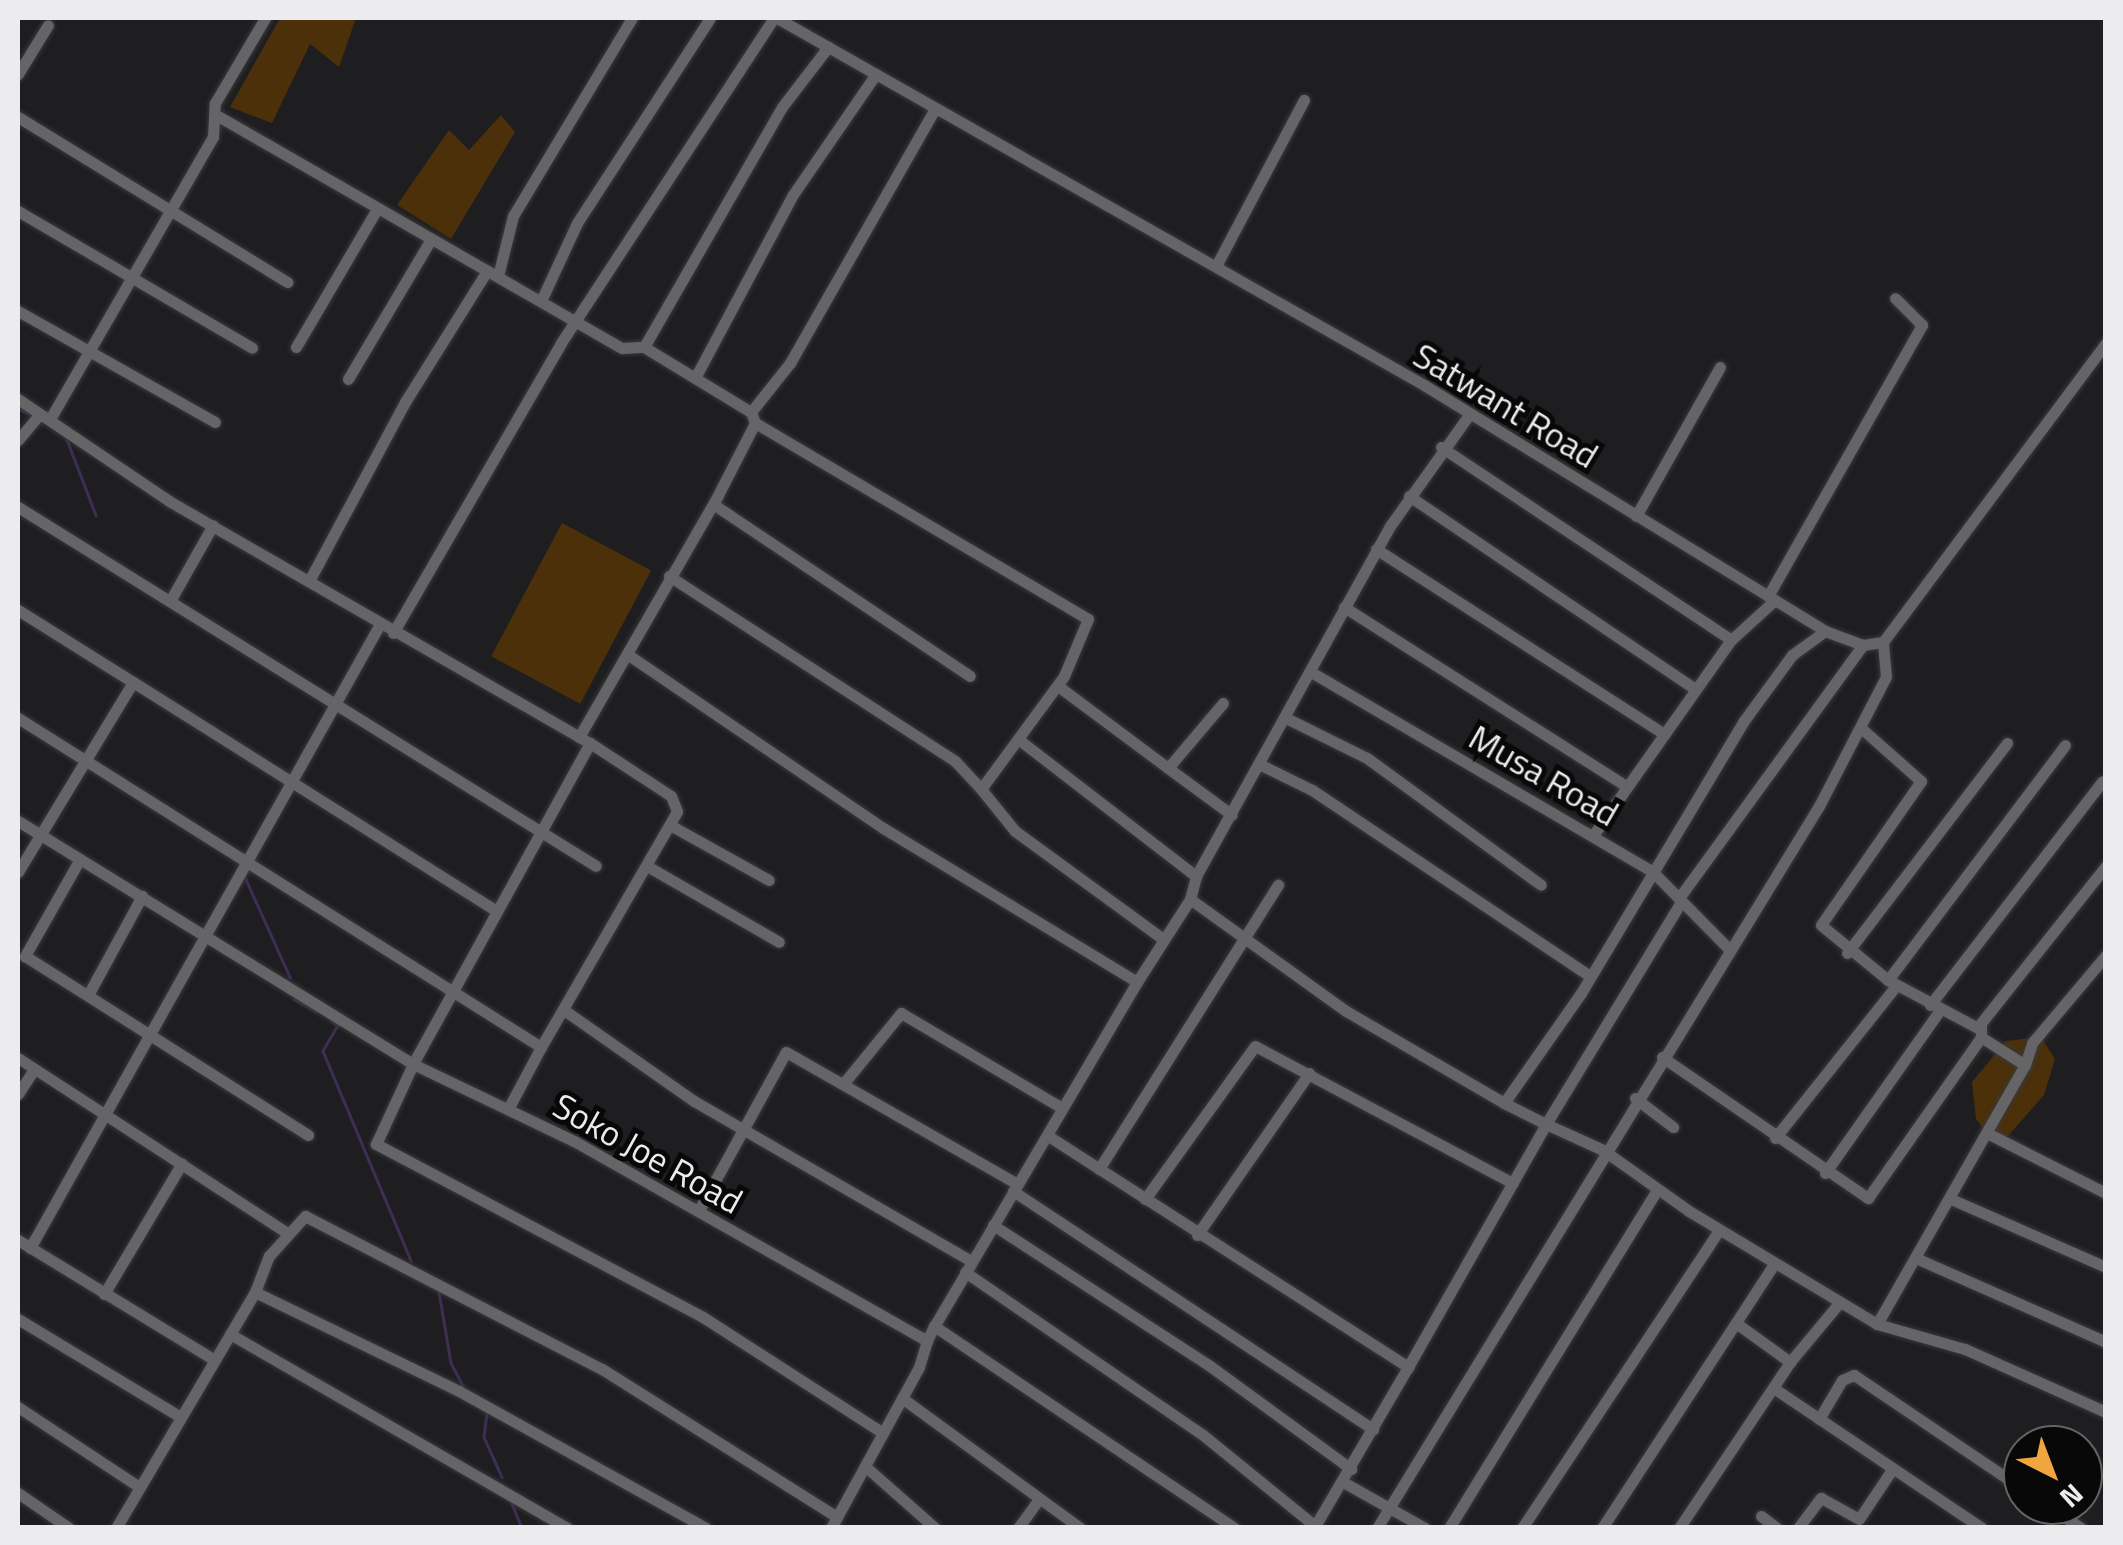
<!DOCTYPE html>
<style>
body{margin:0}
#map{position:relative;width:2123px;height:1545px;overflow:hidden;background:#1e1e20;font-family:"Titillium Web",sans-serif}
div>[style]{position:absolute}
.green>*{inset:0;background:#4b3009;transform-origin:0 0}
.stream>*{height:2.5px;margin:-1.25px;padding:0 1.25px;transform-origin:1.25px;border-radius:1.25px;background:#3f2e53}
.roads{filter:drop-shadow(0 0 2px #3a3a3c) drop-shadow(0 0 2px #3a3a3c)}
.minor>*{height:11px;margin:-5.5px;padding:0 5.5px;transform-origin:5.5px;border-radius:5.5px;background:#656467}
span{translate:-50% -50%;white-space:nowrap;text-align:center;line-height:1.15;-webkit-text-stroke:10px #080809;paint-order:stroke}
.street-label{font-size:35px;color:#ecebed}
.frame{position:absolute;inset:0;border:20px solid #ecebed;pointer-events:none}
.north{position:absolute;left:2003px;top:1425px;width:100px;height:100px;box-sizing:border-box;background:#080809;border:2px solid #636364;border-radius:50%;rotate:138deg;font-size:28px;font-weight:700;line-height:40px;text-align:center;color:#ecebed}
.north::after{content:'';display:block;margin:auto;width:35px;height:45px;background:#f0a63e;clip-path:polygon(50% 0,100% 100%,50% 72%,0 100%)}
</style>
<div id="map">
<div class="green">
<div style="clip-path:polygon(280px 18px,356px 18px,339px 67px,310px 44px,272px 123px,230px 107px)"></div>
<div style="clip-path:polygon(501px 115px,515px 132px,451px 239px,397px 205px,449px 130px,469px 150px)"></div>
<div style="left:562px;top:523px;width:101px;height:151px;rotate:28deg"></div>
<div style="clip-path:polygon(2041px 1037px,2055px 1059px,2044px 1095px,2008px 1136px,1989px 1136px,1976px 1119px,1972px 1082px,2006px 1041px)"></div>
</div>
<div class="stream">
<div style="left:18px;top:408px;width:19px;rotate:28deg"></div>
<div style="left:66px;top:437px;width:84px;rotate:69deg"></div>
<div style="left:244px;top:875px;width:112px;rotate:65.7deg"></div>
<div style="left:294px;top:999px;width:25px;rotate:29deg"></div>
<div style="left:331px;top:1020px;width:9px;rotate:36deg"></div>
<div style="left:338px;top:1025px;width:30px;rotate:120deg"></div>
<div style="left:323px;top:1051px;width:227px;rotate:67.2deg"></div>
<div style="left:439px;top:1292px;width:72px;rotate:80.4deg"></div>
<div style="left:451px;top:1363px;width:26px;rotate:62deg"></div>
<div style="left:487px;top:1413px;width:24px;rotate:97deg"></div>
<div style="left:484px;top:1437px;width:44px;rotate:65.8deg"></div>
<div style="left:511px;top:1501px;width:29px;rotate:68deg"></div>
</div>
<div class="roads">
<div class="minor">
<div style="left:777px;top:18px;width:744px;rotate:29.56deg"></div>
<div style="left:1424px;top:385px;width:470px;rotate:31.5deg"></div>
<div style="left:1825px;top:631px;width:40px;rotate:20.2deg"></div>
<div style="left:1863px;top:645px;width:20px;rotate:-9deg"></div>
<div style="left:1883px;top:642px;width:373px;rotate:-53.3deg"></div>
<div style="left:18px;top:74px;width:57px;rotate:-58.5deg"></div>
<div style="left:218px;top:116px;width:466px;rotate:29.9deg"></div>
<div style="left:622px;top:348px;width:22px;rotate:-3deg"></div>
<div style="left:644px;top:347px;width:125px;rotate:31.3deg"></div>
<div style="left:751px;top:412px;width:63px;rotate:-51.5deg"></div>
<div style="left:790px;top:363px;width:292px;rotate:-60.3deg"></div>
<div style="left:18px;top:117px;width:316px;rotate:31.5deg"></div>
<div style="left:18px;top:211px;width:271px;rotate:30.3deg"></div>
<div style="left:1216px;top:266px;width:188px;rotate:-62.1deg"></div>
<div style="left:498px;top:276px;width:62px;rotate:-76deg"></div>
<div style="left:513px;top:216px;width:231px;rotate:-59deg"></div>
<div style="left:541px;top:301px;width:86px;rotate:-65.2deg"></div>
<div style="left:577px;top:223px;width:244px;rotate:-57deg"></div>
<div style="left:18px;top:311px;width:226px;rotate:29.4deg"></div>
<div style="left:296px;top:347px;width:160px;rotate:-59.6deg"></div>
<div style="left:644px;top:347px;width:277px;rotate:-60.1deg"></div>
<div style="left:782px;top:107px;width:76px;rotate:-52.5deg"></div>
<div style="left:695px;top:378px;width:206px;rotate:-61.9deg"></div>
<div style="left:792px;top:196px;width:148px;rotate:-55.5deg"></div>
<div style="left:348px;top:379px;width:163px;rotate:-59.3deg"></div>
<div style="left:18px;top:399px;width:182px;rotate:34deg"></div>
<div style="left:169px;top:501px;width:473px;rotate:29.9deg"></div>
<div style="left:579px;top:737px;width:279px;rotate:-60.1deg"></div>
<div style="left:718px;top:495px;width:81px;rotate:-62.8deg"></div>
<div style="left:755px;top:423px;width:12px;rotate:-110deg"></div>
<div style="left:50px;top:419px;width:326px;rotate:-60deg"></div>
<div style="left:213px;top:137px;width:34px;rotate:-87deg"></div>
<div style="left:215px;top:103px;width:99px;rotate:-59.5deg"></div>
<div style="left:18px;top:440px;width:33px;rotate:-50deg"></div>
<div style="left:1441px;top:447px;width:348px;rotate:33.6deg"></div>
<div style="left:1409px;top:496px;width:344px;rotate:34deg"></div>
<div style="left:713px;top:504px;width:309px;rotate:33.8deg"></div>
<div style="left:18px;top:507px;width:680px;rotate:31.84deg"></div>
<div style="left:1636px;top:516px;width:171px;rotate:-60.6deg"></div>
<div style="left:1376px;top:549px;width:339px;rotate:32.7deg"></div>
<div style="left:669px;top:576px;width:341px;rotate:32.9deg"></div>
<div style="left:955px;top:761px;width:38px;rotate:47deg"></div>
<div style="left:981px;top:789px;width:140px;rotate:-53.7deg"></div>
<div style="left:1064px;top:676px;width:62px;rotate:-67.2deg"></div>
<div style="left:1088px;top:619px;width:386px;rotate:-149.5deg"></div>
<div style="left:309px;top:581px;width:203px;rotate:-61.8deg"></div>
<div style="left:405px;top:402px;width:155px;rotate:-58deg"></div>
<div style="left:1768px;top:596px;width:312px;rotate:-60.4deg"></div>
<div style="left:1922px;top:325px;width:38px;rotate:-135deg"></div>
<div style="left:170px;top:601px;width:87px;rotate:-60.5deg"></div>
<div style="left:1344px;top:607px;width:332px;rotate:32.4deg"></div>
<div style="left:18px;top:610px;width:136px;rotate:32.1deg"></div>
<div style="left:133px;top:682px;width:222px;rotate:121.2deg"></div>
<div style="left:393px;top:633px;width:335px;rotate:-59.9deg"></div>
<div style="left:561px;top:343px;width:389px;rotate:-56.8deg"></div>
<div style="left:627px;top:654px;width:310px;rotate:34.2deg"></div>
<div style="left:883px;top:828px;width:297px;rotate:31.2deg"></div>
<div style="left:1137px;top:982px;width:399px;rotate:120.5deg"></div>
<div style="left:1311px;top:672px;width:395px;rotate:30.3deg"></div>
<div style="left:1652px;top:871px;width:111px;rotate:45.4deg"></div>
<div style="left:133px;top:682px;width:430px;rotate:32.2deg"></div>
<div style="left:1058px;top:686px;width:137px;rotate:36.7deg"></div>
<div style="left:1168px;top:768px;width:85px;rotate:-49.8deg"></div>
<div style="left:18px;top:718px;width:618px;rotate:32.17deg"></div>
<div style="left:541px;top:1047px;width:70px;rotate:118deg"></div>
<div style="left:1286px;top:718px;width:90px;rotate:26.3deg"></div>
<div style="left:1367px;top:758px;width:215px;rotate:36.1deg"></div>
<div style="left:1861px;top:728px;width:80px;rotate:41.5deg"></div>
<div style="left:1921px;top:781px;width:175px;rotate:124.8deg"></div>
<div style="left:1821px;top:925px;width:87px;rotate:39.4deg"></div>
<div style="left:1888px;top:980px;width:102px;rotate:28.1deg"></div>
<div style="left:579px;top:737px;width:13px;rotate:29deg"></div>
<div style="left:590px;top:743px;width:367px;rotate:118.9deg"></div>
<div style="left:413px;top:1064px;width:88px;rotate:114.8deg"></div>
<div style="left:376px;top:1144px;width:370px;rotate:27.9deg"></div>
<div style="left:703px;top:1317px;width:214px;rotate:32.8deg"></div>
<div style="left:1018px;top:739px;width:225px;rotate:37.6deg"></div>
<div style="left:1196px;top:876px;width:400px;rotate:-61deg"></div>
<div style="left:1390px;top:526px;width:136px;rotate:-54.6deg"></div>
<div style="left:1261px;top:765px;width:57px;rotate:26.1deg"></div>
<div style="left:1312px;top:790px;width:334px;rotate:33.8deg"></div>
<div style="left:1168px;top:768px;width:79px;rotate:36.3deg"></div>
<div style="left:981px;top:789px;width:54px;rotate:51deg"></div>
<div style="left:1015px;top:831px;width:182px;rotate:36.1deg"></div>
<div style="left:18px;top:821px;width:464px;rotate:31.6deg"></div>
<div style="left:413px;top:1064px;width:178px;rotate:25.6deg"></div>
<div style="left:574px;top:1141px;width:406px;rotate:29.5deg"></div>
<div style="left:927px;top:1341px;width:17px;rotate:-65deg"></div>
<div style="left:934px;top:1326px;width:362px;rotate:33.9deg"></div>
<div style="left:670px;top:825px;width:113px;rotate:29.1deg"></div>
<div style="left:1594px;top:834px;width:237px;rotate:-54.8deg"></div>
<div style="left:1731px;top:640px;width:59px;rotate:-42.3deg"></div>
<div style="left:80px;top:859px;width:112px;rotate:119.6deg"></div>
<div style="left:25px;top:956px;width:335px;rotate:32.3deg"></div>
<div style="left:647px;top:866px;width:152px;rotate:29.9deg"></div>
<div style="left:1679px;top:898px;width:313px;rotate:-54deg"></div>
<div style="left:1190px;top:899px;width:192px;rotate:35.7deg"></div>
<div style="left:1346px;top:1011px;width:183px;rotate:30.2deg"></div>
<div style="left:1504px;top:1103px;width:134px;rotate:-55deg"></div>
<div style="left:1581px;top:993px;width:316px;rotate:-59.1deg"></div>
<div style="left:1743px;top:722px;width:83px;rotate:-53.8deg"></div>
<div style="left:1792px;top:655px;width:41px;rotate:-36deg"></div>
<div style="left:1847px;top:953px;width:264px;rotate:-52.7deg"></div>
<div style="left:1888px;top:980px;width:294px;rotate:-53deg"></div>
<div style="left:1137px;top:982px;width:98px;rotate:-57.4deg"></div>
<div style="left:1190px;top:899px;width:24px;rotate:-75deg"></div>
<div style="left:88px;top:995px;width:113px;rotate:-61.4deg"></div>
<div style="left:1930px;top:1005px;width:282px;rotate:-52.4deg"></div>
<div style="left:564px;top:1010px;width:159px;rotate:35deg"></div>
<div style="left:694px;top:1101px;width:320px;rotate:30deg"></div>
<div style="left:541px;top:1047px;width:272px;rotate:-60deg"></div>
<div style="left:677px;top:811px;width:16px;rotate:-112deg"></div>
<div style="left:671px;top:796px;width:97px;rotate:-146.8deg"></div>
<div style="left:1662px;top:1057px;width:250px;rotate:34.4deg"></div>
<div style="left:1868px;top:1198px;width:197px;rotate:-54.9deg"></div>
<div style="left:1981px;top:1037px;width:14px;rotate:-90deg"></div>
<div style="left:1981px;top:1023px;width:201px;rotate:-51.5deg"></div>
<div style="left:18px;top:1058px;width:320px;rotate:33deg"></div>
<div style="left:2025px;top:1065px;width:23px;rotate:-72deg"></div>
<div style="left:2032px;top:1043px;width:115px;rotate:-49.9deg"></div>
<div style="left:843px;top:1084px;width:92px;rotate:-50.8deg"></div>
<div style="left:901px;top:1013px;width:187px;rotate:30.5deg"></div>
<div style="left:18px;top:1094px;width:30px;rotate:-57deg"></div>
<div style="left:1635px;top:1098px;width:48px;rotate:37.3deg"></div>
<div style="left:1504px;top:1103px;width:47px;rotate:26.6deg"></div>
<div style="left:1546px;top:1124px;width:260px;rotate:-58.7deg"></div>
<div style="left:1989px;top:1134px;width:131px;rotate:26.8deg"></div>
<div style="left:1050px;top:1137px;width:426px;rotate:32.7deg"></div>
<div style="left:1408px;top:1367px;width:186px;rotate:120.3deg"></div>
<div style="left:1775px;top:1138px;width:194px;rotate:-51.5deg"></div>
<div style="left:1099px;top:1169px;width:336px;rotate:-57.8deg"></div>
<div style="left:1825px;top:1173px;width:199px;rotate:-54.8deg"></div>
<div style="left:1013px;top:1191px;width:432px;rotate:33.5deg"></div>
<div style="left:1145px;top:1199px;width:188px;rotate:-54.3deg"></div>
<div style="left:1255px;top:1046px;width:292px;rotate:28deg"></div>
<div style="left:1951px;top:1199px;width:169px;rotate:23.7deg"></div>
<div style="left:699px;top:1210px;width:180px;rotate:-61.2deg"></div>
<div style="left:786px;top:1052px;width:266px;rotate:29.7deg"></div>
<div style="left:993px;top:1225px;width:259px;rotate:33deg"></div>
<div style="left:1210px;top:1366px;width:175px;rotate:36.1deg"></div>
<div style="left:1197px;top:1235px;width:197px;rotate:-55.3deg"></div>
<div style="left:18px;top:1240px;width:228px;rotate:31.4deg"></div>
<div style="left:30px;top:1248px;width:715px;rotate:-60.71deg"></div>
<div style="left:1918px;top:1259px;width:206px;rotate:23.8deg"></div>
<div style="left:965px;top:1272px;width:288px;rotate:34.4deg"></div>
<div style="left:1203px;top:1435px;width:144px;rotate:39.1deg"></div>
<div style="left:255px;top:1292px;width:39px;rotate:-69deg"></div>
<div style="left:269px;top:1256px;width:54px;rotate:-48deg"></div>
<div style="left:305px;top:1216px;width:334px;rotate:27.3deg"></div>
<div style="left:602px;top:1369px;width:278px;rotate:32.2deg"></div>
<div style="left:104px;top:1294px;width:152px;rotate:-59.2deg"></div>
<div style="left:18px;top:1319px;width:186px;rotate:31.1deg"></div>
<div style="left:1736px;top:1323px;width:67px;rotate:35.8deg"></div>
<div style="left:1877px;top:1324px;width:91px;rotate:15.9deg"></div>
<div style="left:1965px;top:1349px;width:154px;rotate:24.1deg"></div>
<div style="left:230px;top:1334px;width:389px;rotate:29.9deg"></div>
<div style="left:1408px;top:1367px;width:279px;rotate:-60.4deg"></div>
<div style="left:1546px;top:1124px;width:63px;rotate:24.5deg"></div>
<div style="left:1603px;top:1150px;width:105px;rotate:35.3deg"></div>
<div style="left:1689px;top:1211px;width:219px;rotate:31deg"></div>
<div style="left:1877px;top:1324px;width:298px;rotate:-60.3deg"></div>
<div style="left:2025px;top:1065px;width:52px;rotate:-147.5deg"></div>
<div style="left:1775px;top:1389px;width:249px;rotate:33.9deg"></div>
<div style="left:902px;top:1398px;width:220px;rotate:36.1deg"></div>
<div style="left:18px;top:1407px;width:144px;rotate:33.4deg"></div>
<div style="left:1819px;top:1419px;width:45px;rotate:-59.5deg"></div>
<div style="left:1842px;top:1380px;width:13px;rotate:-23deg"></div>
<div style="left:1854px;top:1375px;width:204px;rotate:34deg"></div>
<div style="left:866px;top:1467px;width:92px;rotate:41.5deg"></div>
<div style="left:1343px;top:1482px;width:94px;rotate:29.3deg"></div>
<div style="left:18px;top:1493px;width:62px;rotate:34.5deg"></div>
<div style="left:2046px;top:1505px;width:42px;rotate:33.3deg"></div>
<div style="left:1761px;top:1516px;width:20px;rotate:37deg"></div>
<div style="left:116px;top:1528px;width:274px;rotate:-59.5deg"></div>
<div style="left:255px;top:1292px;width:227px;rotate:25.9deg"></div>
<div style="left:459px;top:1391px;width:282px;rotate:29deg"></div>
<div style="left:831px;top:1528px;width:183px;rotate:-61.3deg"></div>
<div style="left:919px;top:1367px;width:27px;rotate:-73deg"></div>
<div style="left:1018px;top:1528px;width:36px;rotate:-54deg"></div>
<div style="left:1377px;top:1528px;width:847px;rotate:-58.53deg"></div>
<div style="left:1819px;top:806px;width:145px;rotate:-62.6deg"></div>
<div style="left:1886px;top:677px;width:35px;rotate:-95deg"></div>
<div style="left:1449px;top:1528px;width:397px;rotate:-58.4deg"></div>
<div style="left:1522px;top:1528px;width:357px;rotate:-56.5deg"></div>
<div style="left:1602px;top:1528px;width:316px;rotate:-56.9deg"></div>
<div style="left:1679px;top:1528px;width:200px;rotate:-56.2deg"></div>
<div style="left:1790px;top:1362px;width:78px;rotate:-50.2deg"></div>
<div style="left:1798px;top:1528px;width:38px;rotate:-53deg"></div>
<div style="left:1821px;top:1498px;width:43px;rotate:28.9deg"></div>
<div style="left:1859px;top:1519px;width:61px;rotate:-56.3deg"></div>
</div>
</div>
<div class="street-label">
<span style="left:1506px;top:405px;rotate:31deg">Satwant Road</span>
<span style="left:1544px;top:775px;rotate:30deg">Musa Road</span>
<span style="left:648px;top:1153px;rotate:29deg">Soko Joe Road</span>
</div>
<div class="frame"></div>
<div class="north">N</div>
</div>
